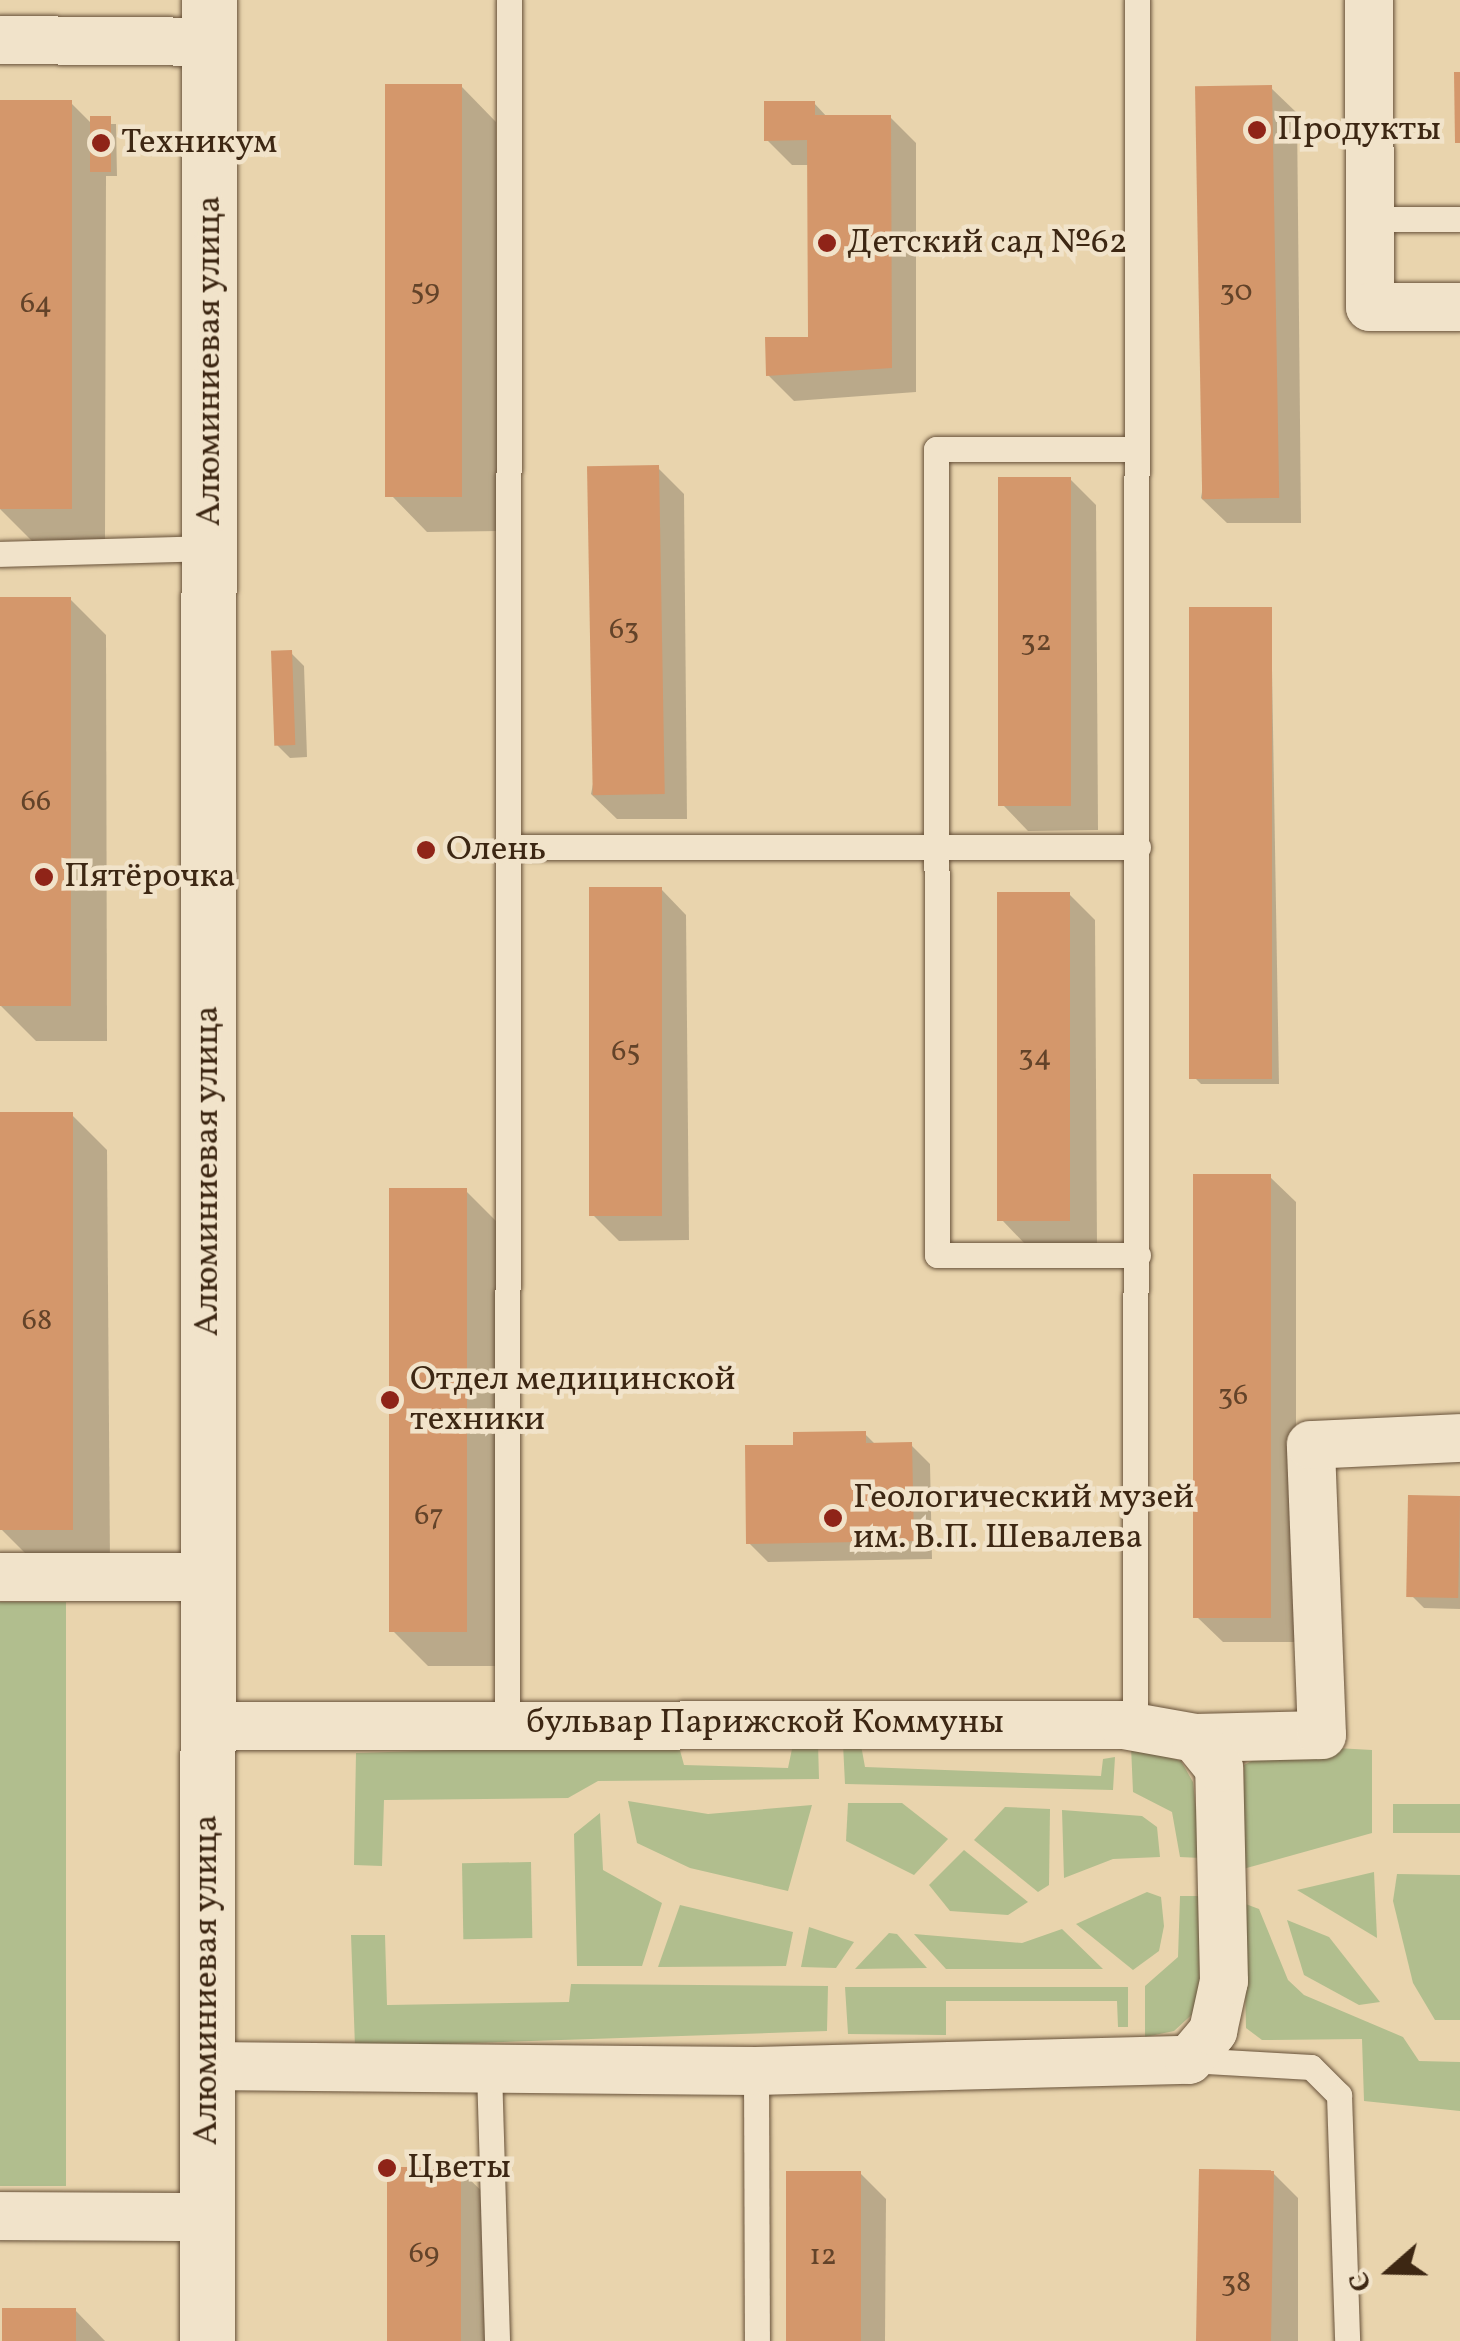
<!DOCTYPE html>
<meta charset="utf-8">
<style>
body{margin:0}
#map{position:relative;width:1460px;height:2341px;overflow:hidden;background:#e9d4ad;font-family:Vollkorn,serif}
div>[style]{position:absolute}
.green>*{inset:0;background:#b1be8e;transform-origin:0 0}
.shadow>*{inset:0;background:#0003}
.building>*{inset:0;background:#d4976b;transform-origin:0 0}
.roads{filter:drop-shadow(0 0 2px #68523a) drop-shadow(0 0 2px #68523a)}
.service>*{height:25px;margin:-12.5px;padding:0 12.5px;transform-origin:12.5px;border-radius:12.5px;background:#f1e3ca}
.minor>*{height:48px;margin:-24px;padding:0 24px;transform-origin:24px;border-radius:24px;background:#f1e3ca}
.secondary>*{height:55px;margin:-27.5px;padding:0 27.5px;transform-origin:27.5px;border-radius:27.5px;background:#f1e3ca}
.dots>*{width:28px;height:28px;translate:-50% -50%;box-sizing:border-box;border:5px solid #f1e3ca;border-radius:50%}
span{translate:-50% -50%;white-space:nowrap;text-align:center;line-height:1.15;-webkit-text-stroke:9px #f1e3ca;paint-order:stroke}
.number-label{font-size:30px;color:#634329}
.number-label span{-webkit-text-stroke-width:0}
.poi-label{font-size:35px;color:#3d2713}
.left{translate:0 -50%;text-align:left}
.street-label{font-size:35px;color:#3d2713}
.north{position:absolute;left:1340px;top:2221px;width:100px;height:100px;-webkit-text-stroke:8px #f1e3ca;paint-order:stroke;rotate:250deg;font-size:28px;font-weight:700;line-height:40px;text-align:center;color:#3d2713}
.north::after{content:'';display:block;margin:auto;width:35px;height:45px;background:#3d2713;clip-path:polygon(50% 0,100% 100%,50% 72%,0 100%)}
</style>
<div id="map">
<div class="green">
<div style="left:0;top:1602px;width:66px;height:584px"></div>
<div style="clip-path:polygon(678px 1743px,684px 1765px,788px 1768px,793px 1744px,818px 1743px,819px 1779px,598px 1781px,568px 1798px,384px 1800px,382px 1866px,354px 1865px,356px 1753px)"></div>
<div style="clip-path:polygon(843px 1744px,861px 1745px,865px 1767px,1101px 1776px,1103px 1759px,1115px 1757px,1113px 1790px,845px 1784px)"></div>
<div style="clip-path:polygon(1283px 1745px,1372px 1750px,1372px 1833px,1243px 1869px,1244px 1765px)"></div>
<div style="clip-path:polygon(1131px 1746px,1181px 1761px,1193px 1782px,1201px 1858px,1180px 1857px,1172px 1812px,1133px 1792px)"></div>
<div style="clip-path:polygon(628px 1801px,708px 1814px,812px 1805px,788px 1891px,690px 1868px,637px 1843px)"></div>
<div style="clip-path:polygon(848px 1803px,902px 1803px,948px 1839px,914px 1875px,846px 1841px)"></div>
<div style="left:1393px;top:1804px;width:67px;height:29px"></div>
<div style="clip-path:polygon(1005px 1807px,1050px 1809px,1049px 1885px,1038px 1892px,974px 1840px)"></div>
<div style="clip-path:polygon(1062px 1810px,1142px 1816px,1157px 1827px,1160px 1857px,1113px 1859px,1064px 1878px)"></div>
<div style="clip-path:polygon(600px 1813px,603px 1870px,662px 1903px,642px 1966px,577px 1966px,574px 1834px)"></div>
<div style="clip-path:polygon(964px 1850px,1028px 1902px,1008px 1915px,950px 1911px,929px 1885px)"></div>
<div style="left:531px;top:1862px;width:76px;height:69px;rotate:89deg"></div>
<div style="clip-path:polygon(1374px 1872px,1377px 1938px,1297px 1890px)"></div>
<div style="clip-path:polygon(1397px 1874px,1460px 1875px,1460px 2020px,1435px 2020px,1413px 1983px,1393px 1901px)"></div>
<div style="clip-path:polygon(1147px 1892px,1161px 1897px,1164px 1926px,1159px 1951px,1133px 1970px,1076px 1924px)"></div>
<div style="clip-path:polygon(1180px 1896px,1203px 1896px,1199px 2008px,1174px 2031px,1145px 2037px,1145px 1986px,1178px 1957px)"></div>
<div style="clip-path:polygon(1243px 1903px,1259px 1909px,1288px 1980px,1304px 1995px,1403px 2037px,1419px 2061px,1460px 2062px,1460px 2111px,1364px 2101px,1362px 2039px,1262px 2040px,1246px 2028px)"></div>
<div style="clip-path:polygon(680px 1905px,793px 1932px,786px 1966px,658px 1967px)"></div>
<div style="clip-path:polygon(1287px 1920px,1329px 1937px,1380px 2002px,1359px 2005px,1304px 1975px)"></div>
<div style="clip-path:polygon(809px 1927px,854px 1942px,836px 1968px,801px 1967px)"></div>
<div style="clip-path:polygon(1062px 1929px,1103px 1969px,946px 1969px,914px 1934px,1022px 1943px)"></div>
<div style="clip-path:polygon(889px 1933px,897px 1934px,927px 1968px,855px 1969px)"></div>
<div style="clip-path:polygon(351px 1935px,385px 1935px,387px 2005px,569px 2002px,571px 1984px,828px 1986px,827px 2031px,355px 2047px)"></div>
<div style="clip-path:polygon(845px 1987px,1128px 1987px,1128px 2027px,1118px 2027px,1117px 2001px,946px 2001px,946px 2035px,848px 2034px)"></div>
</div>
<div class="shadow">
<div style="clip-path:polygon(461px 86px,496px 122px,500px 531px,427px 532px,392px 496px)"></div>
<div style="clip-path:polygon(1271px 88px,1297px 113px,1301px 523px,1227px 523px,1201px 498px)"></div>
<div style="clip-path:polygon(0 102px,71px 103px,92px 124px,116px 124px,117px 176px,106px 176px,105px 543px,34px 543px,0 509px)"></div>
<div style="clip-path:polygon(814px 103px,828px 118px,890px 117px,916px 143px,916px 392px,794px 401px,768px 375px,810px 339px,810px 165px,792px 165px,767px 140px)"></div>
<div style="clip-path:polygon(658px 468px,684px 494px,687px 819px,617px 819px,591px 794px)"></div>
<div style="clip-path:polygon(1070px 479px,1096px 505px,1098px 830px,1028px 831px,1003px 805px)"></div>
<div style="clip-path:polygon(0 599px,70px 599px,106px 635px,107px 1041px,36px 1041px,0 1005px)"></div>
<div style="clip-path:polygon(1271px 610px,1279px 1084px,1201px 1084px,1195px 1078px)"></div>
<div style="clip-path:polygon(291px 653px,304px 666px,307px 757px,290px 758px,277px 745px)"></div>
<div style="clip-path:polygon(661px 889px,686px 915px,689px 1240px,619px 1241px,593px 1215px)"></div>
<div style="clip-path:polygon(1069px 894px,1095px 920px,1097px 1246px,1027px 1246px,1002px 1220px)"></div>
<div style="clip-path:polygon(0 1115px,72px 1115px,107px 1150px,110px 1564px,36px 1564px,1px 1529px)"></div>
<div style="clip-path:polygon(1270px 1177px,1296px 1202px,1296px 1642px,1223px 1642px,1197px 1617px)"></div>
<div style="clip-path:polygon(466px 1191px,501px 1226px,502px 1666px,428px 1666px,393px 1631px)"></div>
<div style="clip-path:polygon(865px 1434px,877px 1446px,911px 1445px,930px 1464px,932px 1559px,768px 1562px,749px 1543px,795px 1447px)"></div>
<div style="clip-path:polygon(1460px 1498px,1460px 1609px,1424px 1608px,1411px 1595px)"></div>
<div style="clip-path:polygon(460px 2170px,496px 2205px,496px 2341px,390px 2341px)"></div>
<div style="clip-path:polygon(860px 2173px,886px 2199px,885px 2341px,788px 2341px)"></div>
<div style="clip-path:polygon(1273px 2173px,1298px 2198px,1298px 2341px,1200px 2341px)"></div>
<div style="clip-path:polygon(75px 2310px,105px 2341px,5px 2341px)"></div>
</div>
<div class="building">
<div style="clip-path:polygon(1454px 72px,1460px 72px,1460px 143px,1455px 143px)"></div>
<div style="left:385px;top:84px;width:77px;height:413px"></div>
<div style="left:1272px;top:85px;width:413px;height:77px;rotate:89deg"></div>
<div style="left:0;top:100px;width:72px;height:409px"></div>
<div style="clip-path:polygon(764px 101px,815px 101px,815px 115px,891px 115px,892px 368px,766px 376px,765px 337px,808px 337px,807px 140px,764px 141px)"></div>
<div style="left:90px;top:116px;width:21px;height:56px"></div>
<div style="left:659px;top:465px;width:329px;height:72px;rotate:89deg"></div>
<div style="left:998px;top:477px;width:73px;height:329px"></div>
<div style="left:0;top:597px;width:71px;height:409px"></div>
<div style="left:1272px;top:607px;width:472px;height:83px;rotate:90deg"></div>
<div style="left:292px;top:650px;width:95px;height:21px;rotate:88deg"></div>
<div style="left:589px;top:887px;width:73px;height:329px"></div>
<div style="left:997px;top:892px;width:73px;height:329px"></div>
<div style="left:0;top:1112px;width:73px;height:418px"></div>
<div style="left:1271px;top:1174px;width:444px;height:78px;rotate:90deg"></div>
<div style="left:467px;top:1188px;width:444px;height:78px;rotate:90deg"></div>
<div style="clip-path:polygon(866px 1431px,866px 1443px,912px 1442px,914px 1541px,746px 1544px,745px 1445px,793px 1445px,793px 1432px)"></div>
<div style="left:1408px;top:1495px;width:52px;height:102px;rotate:1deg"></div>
<div style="left:461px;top:2167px;width:174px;height:74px;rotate:90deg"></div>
<div style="left:1199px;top:2169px;width:75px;height:172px;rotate:1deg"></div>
<div style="left:786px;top:2171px;width:75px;height:170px"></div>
<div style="left:2px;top:2308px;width:74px;height:33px"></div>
</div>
<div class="roads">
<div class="service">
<div style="left:1369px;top:219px;width:91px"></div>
<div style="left:1137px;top:449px;width:201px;rotate:180deg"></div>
<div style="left:936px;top:449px;width:806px;rotate:89.93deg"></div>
<div style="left:937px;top:1255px;width:201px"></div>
<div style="left:0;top:554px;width:209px;rotate:-1.6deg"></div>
<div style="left:510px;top:847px;width:628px"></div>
<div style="left:507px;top:1722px;width:1722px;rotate:-89.93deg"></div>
<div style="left:1135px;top:1725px;width:1725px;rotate:-89.93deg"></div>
<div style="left:1189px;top:2060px;width:122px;rotate:3.3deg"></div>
<div style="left:1311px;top:2067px;width:40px;rotate:45deg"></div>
<div style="left:1339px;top:2095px;width:246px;rotate:88.1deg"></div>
<div style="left:489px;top:2070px;width:271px;rotate:88.3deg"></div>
<div style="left:756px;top:2071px;width:270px;rotate:89.8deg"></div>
</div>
<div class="minor">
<div style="left:1369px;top:0;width:307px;rotate:89.8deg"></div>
<div style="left:1370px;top:307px;width:90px"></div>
<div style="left:0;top:40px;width:210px;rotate:0.5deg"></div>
<div style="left:0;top:1577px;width:207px"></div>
<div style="left:208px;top:1726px;width:915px;rotate:-0.06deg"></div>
<div style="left:1123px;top:1725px;width:73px;rotate:10.2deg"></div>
<div style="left:1195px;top:1738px;width:127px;rotate:-1.4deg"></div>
<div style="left:1322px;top:1735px;width:290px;rotate:-92.2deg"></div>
<div style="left:1311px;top:1445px;width:149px;rotate:-2.7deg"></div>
<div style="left:205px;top:2066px;width:551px;rotate:0.52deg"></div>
<div style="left:756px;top:2071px;width:433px;rotate:-1.5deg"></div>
<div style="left:1189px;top:2060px;width:38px;rotate:-50deg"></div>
<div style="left:1213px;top:2031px;width:51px;rotate:-77.6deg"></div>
<div style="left:1224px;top:1981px;width:213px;rotate:-91.3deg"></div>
<div style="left:1219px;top:1768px;width:38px;rotate:-129deg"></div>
<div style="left:0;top:2216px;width:206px;rotate:0.3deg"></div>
</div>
<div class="secondary">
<div style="left:207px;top:2341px;width:2341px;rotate:-89.95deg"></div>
</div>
</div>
<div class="dots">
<div style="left:1257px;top:130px;background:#8f2418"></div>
<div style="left:101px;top:143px;background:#8f2418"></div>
<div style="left:827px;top:243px;background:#8f2418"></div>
<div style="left:426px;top:850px;background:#8f2418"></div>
<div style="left:44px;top:877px;background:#8f2418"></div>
<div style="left:390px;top:1400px;background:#8f2418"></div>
<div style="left:833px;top:1518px;background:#8f2418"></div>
<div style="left:387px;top:2168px;background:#8f2418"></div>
</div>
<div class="number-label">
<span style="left:425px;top:291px">59</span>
<span style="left:1236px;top:292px">30</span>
<span style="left:36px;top:304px">64</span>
<span style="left:624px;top:630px">63</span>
<span style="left:1036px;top:642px">32</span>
<span style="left:36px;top:802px">66</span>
<span style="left:626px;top:1052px">65</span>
<span style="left:1035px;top:1057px">34</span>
<span style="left:37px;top:1321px">68</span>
<span style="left:1233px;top:1396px">36</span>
<span style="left:429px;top:1516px">67</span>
<span style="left:424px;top:2254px">69</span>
<span style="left:823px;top:2256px">12</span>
<span style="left:1236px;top:2283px">38</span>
</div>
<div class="poi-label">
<span class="left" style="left:1277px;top:130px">Продукты</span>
<span class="left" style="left:121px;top:143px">Техникум</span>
<span class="left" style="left:847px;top:243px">Детский сад №62</span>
<span class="left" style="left:446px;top:850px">Олень</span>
<span class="left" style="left:64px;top:877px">Пятёрочка</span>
<span class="left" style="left:410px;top:1400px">Отдел медицинской<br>техники</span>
<span class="left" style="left:853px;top:1518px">Геологический музей<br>им. В.П. Шевалева</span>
<span class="left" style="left:407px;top:2168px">Цветы</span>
</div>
<div class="street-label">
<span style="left:210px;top:361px;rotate:-90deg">Алюминиевая улица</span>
<span style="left:208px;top:1171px;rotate:-90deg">Алюминиевая улица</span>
<span style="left:765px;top:1723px">бульвар Парижской Коммуны</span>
<span style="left:207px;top:1980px;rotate:-90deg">Алюминиевая улица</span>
</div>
<div class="north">С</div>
</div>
